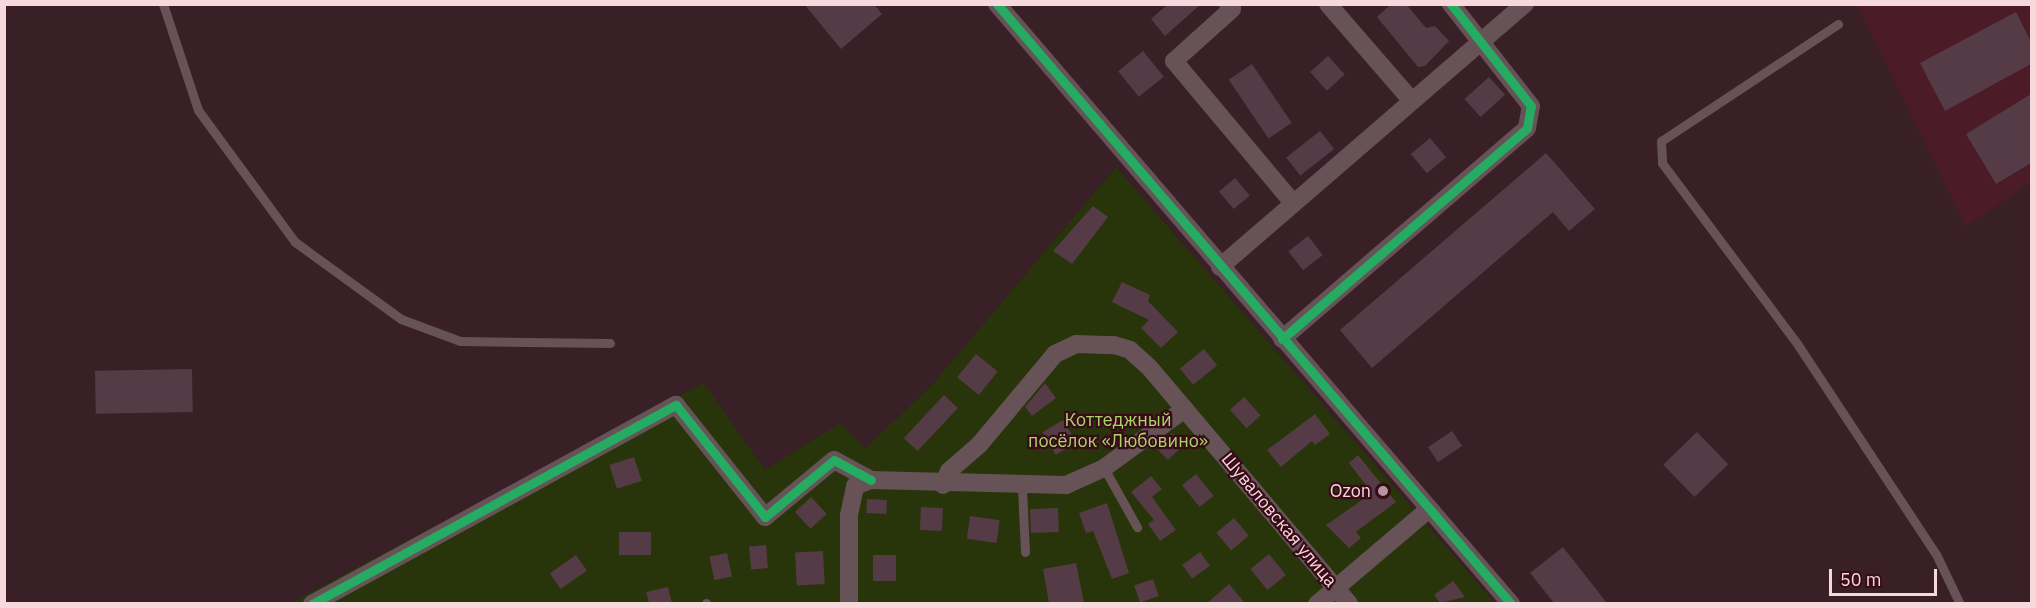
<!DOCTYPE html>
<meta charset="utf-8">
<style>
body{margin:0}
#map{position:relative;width:2036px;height:608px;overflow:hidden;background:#382026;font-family:"IBM Plex Sans",sans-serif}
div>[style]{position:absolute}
.built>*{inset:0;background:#4c1b28}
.green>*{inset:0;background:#283409}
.building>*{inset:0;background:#553b46;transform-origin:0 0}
.lane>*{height:9px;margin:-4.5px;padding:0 4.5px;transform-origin:4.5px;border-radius:4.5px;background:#665257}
.street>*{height:18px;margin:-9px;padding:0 9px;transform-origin:9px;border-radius:9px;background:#665257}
.cycleway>*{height:9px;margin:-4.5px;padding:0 4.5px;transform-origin:4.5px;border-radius:4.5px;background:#26ab63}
.dots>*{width:16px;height:16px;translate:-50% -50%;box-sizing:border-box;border:3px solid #370b17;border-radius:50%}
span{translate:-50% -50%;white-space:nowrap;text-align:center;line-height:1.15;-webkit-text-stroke:4.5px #370b17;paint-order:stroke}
.park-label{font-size:18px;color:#abd56b}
.poi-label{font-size:18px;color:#f7d8dc}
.right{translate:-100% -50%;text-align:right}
.street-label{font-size:18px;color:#f7d8dc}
.frame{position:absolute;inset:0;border:6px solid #f7d8dc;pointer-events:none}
.scale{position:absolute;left:1829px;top:569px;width:108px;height:27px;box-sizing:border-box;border:3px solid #f7d8dc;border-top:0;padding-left:8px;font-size:18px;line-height:21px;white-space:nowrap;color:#f7d8dc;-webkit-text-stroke:4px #370b17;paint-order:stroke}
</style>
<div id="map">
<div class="built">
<div style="clip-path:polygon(1857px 5px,2031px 5px,2031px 182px,1966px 227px)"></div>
</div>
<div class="green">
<div style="clip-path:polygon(1116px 167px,1495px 603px,288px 604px,704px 383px,765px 470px,840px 423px,865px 449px,933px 384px)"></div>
</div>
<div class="building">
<div style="clip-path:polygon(804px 4px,874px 4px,882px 14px,841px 49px)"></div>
<div style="clip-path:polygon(1168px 4px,1201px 4px,1165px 36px,1151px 19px)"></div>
<div style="clip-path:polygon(1391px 4px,1406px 4px,1426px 28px,1435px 26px,1449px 41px,1425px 66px,1418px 67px,1377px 17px)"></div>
<div style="clip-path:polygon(2016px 12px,2031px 42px,2031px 64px,1945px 111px,1920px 63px)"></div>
<div style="left:1143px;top:51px;width:33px;height:32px;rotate:51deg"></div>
<div style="left:1328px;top:56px;width:25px;height:24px;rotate:48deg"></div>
<div style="left:1252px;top:64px;width:71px;height:28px;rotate:56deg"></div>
<div style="left:1489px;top:77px;width:24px;height:33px;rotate:48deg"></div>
<div style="clip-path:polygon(2031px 94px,2031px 163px,1996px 184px,1966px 134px)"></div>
<div style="left:1320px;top:131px;width:23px;height:43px;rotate:52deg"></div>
<div style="left:1430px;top:138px;width:25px;height:25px;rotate:50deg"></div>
<div style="clip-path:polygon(1546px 153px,1595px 209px,1569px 231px,1553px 212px,1372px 368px,1340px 330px)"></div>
<div style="left:1235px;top:178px;width:23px;height:21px;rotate:50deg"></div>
<div style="clip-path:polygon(1093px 206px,1108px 217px,1072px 264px,1053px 251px)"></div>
<div style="left:1308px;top:236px;width:24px;height:25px;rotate:52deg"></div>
<div style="clip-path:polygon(1122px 282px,1150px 295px,1148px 301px,1178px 332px,1161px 348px,1141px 328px,1149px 320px,1112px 302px)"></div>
<div style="left:1204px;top:349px;width:21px;height:31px;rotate:51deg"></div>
<div style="left:976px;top:354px;width:28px;height:30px;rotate:39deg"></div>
<div style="left:192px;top:369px;width:43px;height:97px;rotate:89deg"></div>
<div style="clip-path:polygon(1045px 383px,1056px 398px,1032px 416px,1025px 407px)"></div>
<div style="left:944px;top:395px;width:19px;height:59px;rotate:43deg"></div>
<div style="left:1244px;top:397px;width:25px;height:19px;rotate:48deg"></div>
<div style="clip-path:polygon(1315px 414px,1330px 434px,1315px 445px,1312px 441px,1281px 467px,1267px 450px)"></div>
<div style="left:1063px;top:420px;width:26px;height:24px;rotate:59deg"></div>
<div style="left:1452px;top:431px;width:18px;height:29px;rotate:56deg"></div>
<div style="left:1697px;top:432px;width:45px;height:47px;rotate:46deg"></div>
<div style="clip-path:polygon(1172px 433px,1184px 445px,1168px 460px,1154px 446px)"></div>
<div style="clip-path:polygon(1358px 455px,1396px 502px,1356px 532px,1361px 538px,1349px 548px,1326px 525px,1372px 493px,1349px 463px)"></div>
<div style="left:634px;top:457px;width:25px;height:26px;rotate:72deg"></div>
<div style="left:1196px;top:474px;width:28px;height:18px;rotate:51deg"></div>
<div style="clip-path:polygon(1151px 476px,1162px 489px,1152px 497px,1176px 530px,1160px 541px,1148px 524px,1154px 520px,1131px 492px)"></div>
<div style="left:811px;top:497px;width:23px;height:22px;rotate:47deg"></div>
<div style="left:867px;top:499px;width:20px;height:14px;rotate:3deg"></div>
<div style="clip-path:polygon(1107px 503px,1129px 573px,1112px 579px,1093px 531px,1086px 533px,1079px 513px)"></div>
<div style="left:921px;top:507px;width:22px;height:23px;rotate:3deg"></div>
<div style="left:1058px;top:508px;width:24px;height:28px;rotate:88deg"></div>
<div style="left:970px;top:516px;width:30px;height:23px;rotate:8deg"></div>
<div style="left:1234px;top:518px;width:23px;height:23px;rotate:50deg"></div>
<div style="left:619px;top:532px;width:32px;height:23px"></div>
<div style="left:766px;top:545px;width:23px;height:17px;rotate:85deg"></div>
<div style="clip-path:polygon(1563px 547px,1607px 603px,1554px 603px,1530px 573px)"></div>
<div style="left:823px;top:551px;width:33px;height:28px;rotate:87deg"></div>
<div style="left:1200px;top:552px;width:17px;height:22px;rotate:54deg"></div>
<div style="left:727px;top:553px;width:24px;height:18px;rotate:78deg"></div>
<div style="left:1269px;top:554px;width:27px;height:24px;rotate:51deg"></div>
<div style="left:576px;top:555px;width:19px;height:32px;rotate:55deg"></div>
<div style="left:873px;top:555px;width:23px;height:26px"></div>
<div style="clip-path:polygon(1076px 563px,1084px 603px,1049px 603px,1043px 569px)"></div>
<div style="left:1153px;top:579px;width:18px;height:20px;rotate:71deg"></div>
<div style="clip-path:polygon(1453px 581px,1465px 597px,1440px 603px,1434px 595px)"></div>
<div style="clip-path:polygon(1229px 584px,1245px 603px,1207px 603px)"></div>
<div style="clip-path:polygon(668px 587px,672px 603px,649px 603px,646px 592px)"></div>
</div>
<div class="lane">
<div style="left:163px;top:4px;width:112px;rotate:71.7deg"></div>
<div style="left:198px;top:110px;width:164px;rotate:53.7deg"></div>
<div style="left:295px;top:242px;width:131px;rotate:36deg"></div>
<div style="left:401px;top:319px;width:63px;rotate:20.4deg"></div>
<div style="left:460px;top:341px;width:150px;rotate:0.8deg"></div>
<div style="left:1838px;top:24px;width:212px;rotate:146.5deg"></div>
<div style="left:1661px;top:141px;width:22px;rotate:87deg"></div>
<div style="left:1662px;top:163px;width:227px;rotate:53.2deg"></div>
<div style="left:1798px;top:345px;width:250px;rotate:56.6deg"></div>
<div style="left:1936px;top:554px;width:55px;rotate:64.4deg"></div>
<div style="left:1104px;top:468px;width:68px;rotate:60.8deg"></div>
<div style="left:1022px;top:488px;width:64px;rotate:87.3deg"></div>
<div style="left:706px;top:603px;width:1px;rotate:45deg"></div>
</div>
<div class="street">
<div style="left:997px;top:4px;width:790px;rotate:49.41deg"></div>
<div style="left:1228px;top:4px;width:6px;rotate:51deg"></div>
<div style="left:1232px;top:9px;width:78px;rotate:138.1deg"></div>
<div style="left:1174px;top:61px;width:185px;rotate:50deg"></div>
<div style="left:1328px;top:4px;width:128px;rotate:49.1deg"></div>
<div style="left:1220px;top:267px;width:403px;rotate:-40.8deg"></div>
<div style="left:1282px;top:339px;width:323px;rotate:-40.7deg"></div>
<div style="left:1527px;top:128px;width:22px;rotate:-80deg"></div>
<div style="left:1531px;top:106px;width:130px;rotate:-128.1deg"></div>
<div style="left:943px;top:485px;width:15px;rotate:-67deg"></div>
<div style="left:949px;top:471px;width:40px;rotate:-41deg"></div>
<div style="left:979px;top:445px;width:119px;rotate:-50.1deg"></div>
<div style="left:1055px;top:354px;width:23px;rotate:-25deg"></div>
<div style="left:1076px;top:344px;width:38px;rotate:2deg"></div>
<div style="left:1114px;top:345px;width:17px;rotate:17deg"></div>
<div style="left:1130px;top:350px;width:25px;rotate:42deg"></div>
<div style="left:1149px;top:367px;width:310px;rotate:49.8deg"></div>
<div style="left:312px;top:604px;width:415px;rotate:-28.7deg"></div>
<div style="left:676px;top:405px;width:143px;rotate:51.5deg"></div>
<div style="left:765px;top:517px;width:89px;rotate:-39.6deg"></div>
<div style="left:834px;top:460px;width:42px;rotate:28.4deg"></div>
<div style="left:849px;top:604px;width:89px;rotate:-90deg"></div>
<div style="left:849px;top:515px;width:30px;rotate:-78deg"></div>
<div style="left:855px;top:486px;width:17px;rotate:-21deg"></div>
<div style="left:871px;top:480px;width:195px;rotate:1.5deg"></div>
<div style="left:1066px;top:485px;width:42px;rotate:-24.1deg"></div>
<div style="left:1104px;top:468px;width:100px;rotate:-36.1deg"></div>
<div style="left:1317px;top:604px;width:147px;rotate:-40.3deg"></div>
</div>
<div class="cycleway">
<div style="left:997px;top:4px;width:790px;rotate:49.41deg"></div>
<div style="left:1282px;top:339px;width:323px;rotate:-40.7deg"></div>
<div style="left:1527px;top:128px;width:22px;rotate:-80deg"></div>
<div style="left:1531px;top:106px;width:130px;rotate:-128.1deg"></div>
<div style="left:312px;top:604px;width:415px;rotate:-28.7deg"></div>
<div style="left:676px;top:405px;width:143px;rotate:51.5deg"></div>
<div style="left:765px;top:517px;width:89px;rotate:-39.6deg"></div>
<div style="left:834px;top:460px;width:42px;rotate:28.4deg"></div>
</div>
<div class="dots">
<div style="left:1383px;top:491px;background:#b4989c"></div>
</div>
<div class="park-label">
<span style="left:1118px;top:431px">Коттеджный<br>посёлок «Любовино»</span>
</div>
<div class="poi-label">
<span class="right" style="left:1371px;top:491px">Ozon</span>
</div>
<div class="street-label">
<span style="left:1279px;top:520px;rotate:50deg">Шуваловская улица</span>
</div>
<div class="frame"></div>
<div class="scale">50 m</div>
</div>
